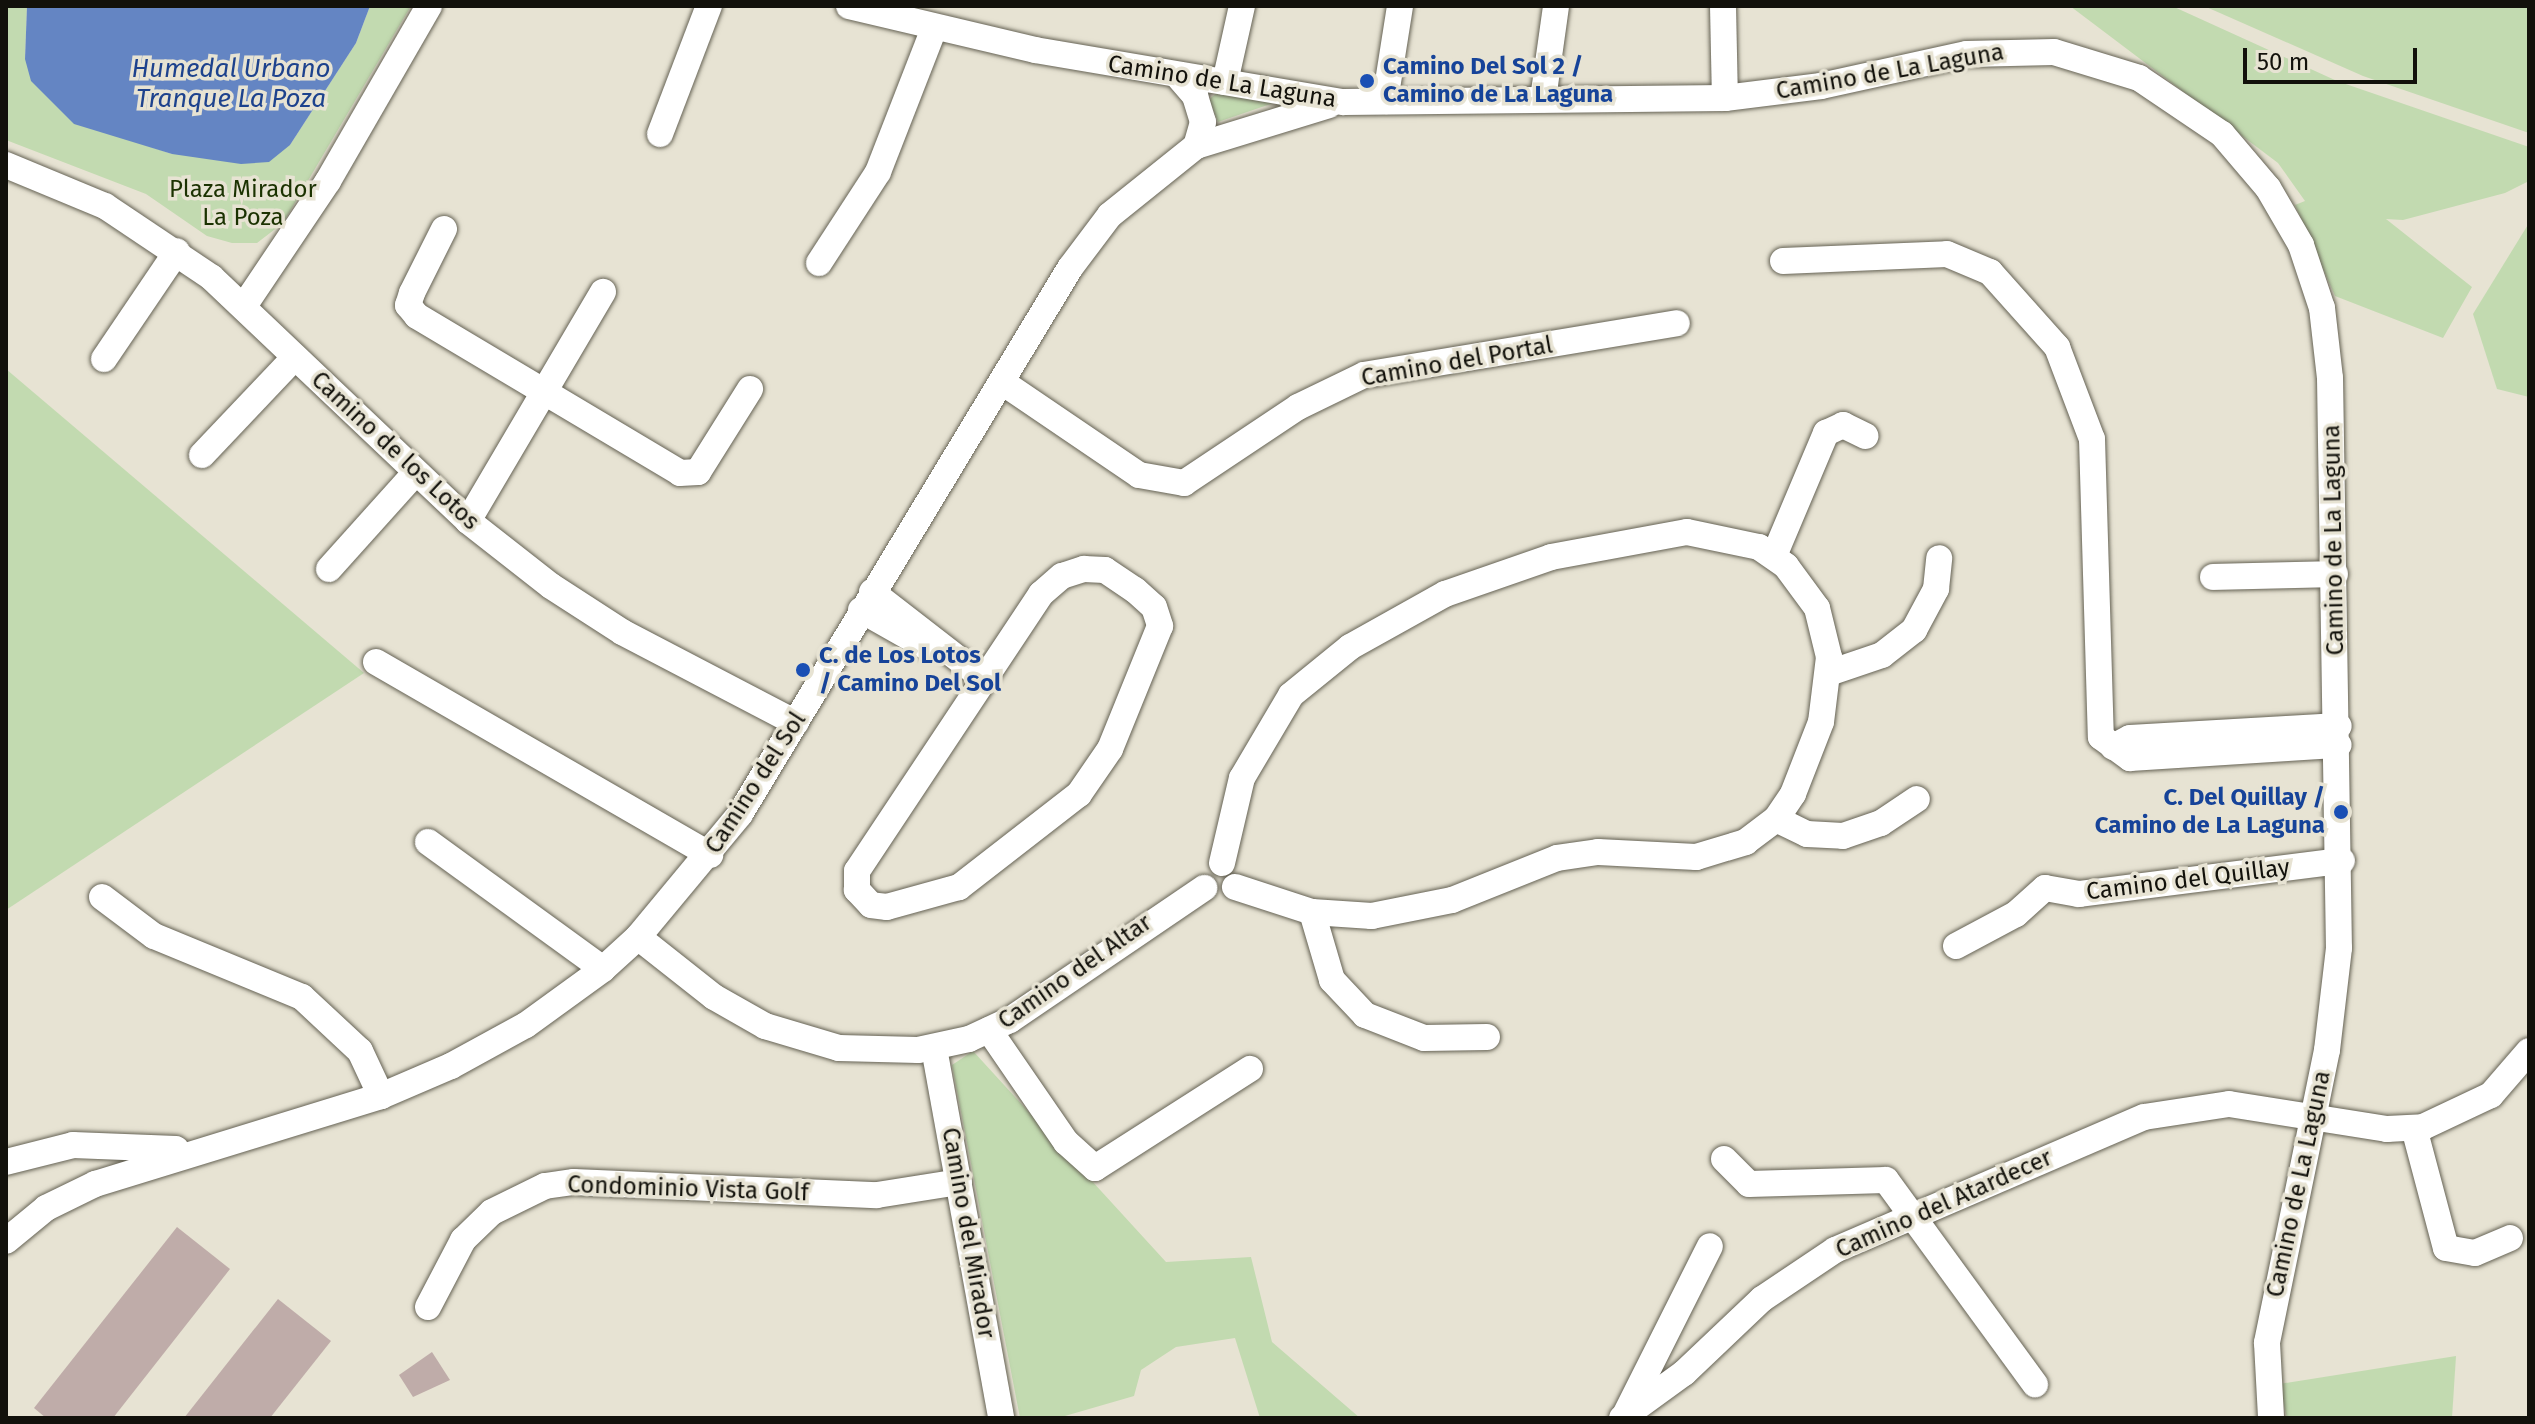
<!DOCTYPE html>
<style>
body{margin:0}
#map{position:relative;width:2535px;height:1424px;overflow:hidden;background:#e7e3d3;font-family:"Fira Sans",sans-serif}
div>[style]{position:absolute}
.green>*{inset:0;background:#c2dab0}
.water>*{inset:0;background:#6485c3}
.building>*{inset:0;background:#bfaca9}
.roads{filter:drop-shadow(0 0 2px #656254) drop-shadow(0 0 2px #656254)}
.minor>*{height:26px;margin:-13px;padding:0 13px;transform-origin:13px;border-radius:13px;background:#fff}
.dots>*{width:22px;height:22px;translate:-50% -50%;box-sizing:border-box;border:4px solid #e7e3d3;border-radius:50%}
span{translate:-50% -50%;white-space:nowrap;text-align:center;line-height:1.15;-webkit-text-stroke:7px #e7e3d3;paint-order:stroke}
.transit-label{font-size:24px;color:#164399;font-weight:700}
.left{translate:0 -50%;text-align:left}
.right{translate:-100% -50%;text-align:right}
.street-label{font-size:24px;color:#12110b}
.park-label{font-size:24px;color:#1b3201}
.water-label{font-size:26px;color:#1d428d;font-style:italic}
.frame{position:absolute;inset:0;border:8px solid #12110b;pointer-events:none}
.scale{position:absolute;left:2243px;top:48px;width:174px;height:36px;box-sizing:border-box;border:4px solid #12110b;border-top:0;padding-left:10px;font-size:24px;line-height:28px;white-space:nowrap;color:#12110b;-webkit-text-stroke:6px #e7e3d3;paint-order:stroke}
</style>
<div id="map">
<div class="green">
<div style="clip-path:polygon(6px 6px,27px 6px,25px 58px,130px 140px,172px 154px,290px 145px,356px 43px,370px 6px,411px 6px,283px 223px,257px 243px,232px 243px,207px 236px,146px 194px,6px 140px)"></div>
<div style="clip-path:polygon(2070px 6px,2172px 6px,2337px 81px,2529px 147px,2529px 181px,2505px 193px,2403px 220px,2386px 219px,2472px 287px,2443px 338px,2335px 296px,2295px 205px,2305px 201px,2278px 163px)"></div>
<div style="clip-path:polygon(2204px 6px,2529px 6px,2529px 133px,2363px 76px)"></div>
<div style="clip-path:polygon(1216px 94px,1266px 100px,1276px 102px,1218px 122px,1209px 99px)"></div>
<div style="clip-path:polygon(2529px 223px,2529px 397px,2497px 389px,2473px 314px)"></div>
<div style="clip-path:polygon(6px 369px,364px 673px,6px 910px)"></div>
<div style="clip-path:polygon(973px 1051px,1166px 1262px,1251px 1257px,1272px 1342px,1360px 1418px,1260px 1418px,1235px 1338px,1176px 1347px,1141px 1370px,1134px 1396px,1058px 1418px,1020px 1418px,952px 1065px)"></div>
<div style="clip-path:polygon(2456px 1356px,2452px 1418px,2287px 1418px,2279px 1384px)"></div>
</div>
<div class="water">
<div style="clip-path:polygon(27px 6px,370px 6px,356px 43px,290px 145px,269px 162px,241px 164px,172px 154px,74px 124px,31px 81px,25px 59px)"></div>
</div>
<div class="building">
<div style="clip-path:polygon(177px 1227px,230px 1269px,113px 1418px,46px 1418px,34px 1408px)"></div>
<div style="clip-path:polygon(278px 1299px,331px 1341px,270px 1418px,184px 1418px)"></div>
<div style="clip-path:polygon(432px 1352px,450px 1380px,413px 1397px,399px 1375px)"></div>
</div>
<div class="roads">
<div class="minor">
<div style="left:849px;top:6px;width:191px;rotate:13.3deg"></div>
<div style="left:1035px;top:50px;width:313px;rotate:9.6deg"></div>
<div style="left:1344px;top:102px;width:381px;rotate:-0.6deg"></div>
<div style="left:1725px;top:98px;width:97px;rotate:-7.1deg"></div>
<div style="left:1821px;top:86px;width:149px;rotate:-12.4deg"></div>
<div style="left:1967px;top:54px;width:87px;rotate:-1.3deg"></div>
<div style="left:2054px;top:52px;width:89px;rotate:17deg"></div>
<div style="left:2139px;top:78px;width:100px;rotate:34deg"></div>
<div style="left:2222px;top:134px;width:71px;rotate:49.6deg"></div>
<div style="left:2268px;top:188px;width:66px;rotate:59.9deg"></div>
<div style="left:2301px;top:245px;width:66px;rotate:71.6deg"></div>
<div style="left:2322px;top:308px;width:70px;rotate:83.5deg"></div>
<div style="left:2330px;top:378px;width:570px;rotate:89.1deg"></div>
<div style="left:2339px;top:948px;width:103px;rotate:96.7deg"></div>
<div style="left:2327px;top:1050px;width:299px;rotate:101.6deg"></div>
<div style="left:2267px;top:1343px;width:75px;rotate:86.9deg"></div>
<div style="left:1723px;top:6px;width:92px;rotate:88.8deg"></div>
<div style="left:1177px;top:75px;width:28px;rotate:49deg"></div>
<div style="left:1195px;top:96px;width:27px;rotate:73deg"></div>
<div style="left:1203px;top:122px;width:25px;rotate:106deg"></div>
<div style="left:1225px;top:82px;width:78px;rotate:-77.4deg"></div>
<div style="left:1543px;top:99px;width:94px;rotate:-82deg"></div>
<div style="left:1385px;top:101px;width:96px;rotate:-81deg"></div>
<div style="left:660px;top:134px;width:137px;rotate:-69.1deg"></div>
<div style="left:6px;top:165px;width:107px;rotate:22.5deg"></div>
<div style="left:105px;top:206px;width:128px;rotate:33.8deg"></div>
<div style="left:211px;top:277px;width:354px;rotate:43.5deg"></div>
<div style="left:468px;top:521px;width:105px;rotate:38.1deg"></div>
<div style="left:551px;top:586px;width:85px;rotate:32.9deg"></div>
<div style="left:622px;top:632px;width:196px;rotate:27.6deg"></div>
<div style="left:444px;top:229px;width:72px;rotate:116.6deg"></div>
<div style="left:412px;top:293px;width:13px;rotate:108deg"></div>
<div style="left:408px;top:305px;width:14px;rotate:51deg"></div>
<div style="left:417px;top:316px;width:306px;rotate:30.8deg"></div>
<div style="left:680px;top:473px;width:18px;rotate:-3deg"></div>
<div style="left:698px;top:472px;width:98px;rotate:-57.9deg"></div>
<div style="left:1783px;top:261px;width:164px;rotate:-2.4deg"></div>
<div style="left:1947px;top:254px;width:47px;rotate:22.7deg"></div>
<div style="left:1990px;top:272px;width:101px;rotate:48.2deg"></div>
<div style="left:2057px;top:347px;width:98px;rotate:69.2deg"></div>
<div style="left:2092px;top:439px;width:298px;rotate:88.3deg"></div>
<div style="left:2101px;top:737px;width:36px;rotate:36deg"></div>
<div style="left:2130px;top:758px;width:209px;rotate:-3.6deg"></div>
<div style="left:819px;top:263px;width:108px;rotate:-57deg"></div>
<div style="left:878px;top:172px;width:155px;rotate:-68.7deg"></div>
<div style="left:244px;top:306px;width:151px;rotate:-56.1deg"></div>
<div style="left:328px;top:181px;width:202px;rotate:-60deg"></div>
<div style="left:104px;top:359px;width:130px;rotate:-55.9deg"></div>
<div style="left:1005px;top:384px;width:162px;rotate:34.2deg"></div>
<div style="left:1139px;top:475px;width:46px;rotate:10.1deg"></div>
<div style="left:1184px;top:483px;width:137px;rotate:-33.7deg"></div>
<div style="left:1298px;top:407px;width:73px;rotate:-25.9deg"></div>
<div style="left:1364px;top:375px;width:317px;rotate:-9.4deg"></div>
<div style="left:202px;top:455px;width:135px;rotate:-46.5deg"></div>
<div style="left:468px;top:521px;width:266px;rotate:-59.5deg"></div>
<div style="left:1774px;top:556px;width:134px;rotate:-67.1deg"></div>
<div style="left:1826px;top:433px;width:19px;rotate:-25deg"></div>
<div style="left:1843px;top:425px;width:25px;rotate:26deg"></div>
<div style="left:329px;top:569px;width:129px;rotate:-48.1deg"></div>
<div style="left:1084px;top:569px;width:21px;rotate:3deg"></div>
<div style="left:1105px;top:570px;width:36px;rotate:34deg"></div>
<div style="left:1135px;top:590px;width:25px;rotate:42deg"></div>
<div style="left:1154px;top:607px;width:20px;rotate:72deg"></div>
<div style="left:1160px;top:626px;width:133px;rotate:112.1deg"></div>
<div style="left:1110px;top:749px;width:55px;rotate:124.6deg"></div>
<div style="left:1079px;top:794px;width:152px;rotate:142.2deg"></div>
<div style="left:959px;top:887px;width:75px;rotate:164.5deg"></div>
<div style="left:887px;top:907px;width:16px;rotate:-173deg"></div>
<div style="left:871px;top:905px;width:21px;rotate:-133deg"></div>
<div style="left:857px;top:890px;width:19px;rotate:-90deg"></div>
<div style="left:857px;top:871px;width:333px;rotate:-56.4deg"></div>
<div style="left:1041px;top:594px;width:28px;rotate:-41deg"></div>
<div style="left:1062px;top:576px;width:23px;rotate:-18deg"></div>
<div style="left:2213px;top:577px;width:122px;rotate:-1.4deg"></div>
<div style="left:872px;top:592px;width:140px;rotate:37.8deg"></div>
<div style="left:861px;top:610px;width:73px;rotate:29.4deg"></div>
<div style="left:376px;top:662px;width:386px;rotate:30deg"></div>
<div style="left:1829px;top:673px;width:56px;rotate:-18.8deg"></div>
<div style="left:1882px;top:655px;width:41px;rotate:-38deg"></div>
<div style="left:1914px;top:630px;width:47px;rotate:-61.8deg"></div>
<div style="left:1936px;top:589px;width:31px;rotate:-84deg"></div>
<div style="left:2113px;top:747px;width:19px;rotate:-28deg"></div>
<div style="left:2130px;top:738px;width:209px;rotate:-3.3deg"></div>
<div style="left:1776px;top:819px;width:34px;rotate:26deg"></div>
<div style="left:1807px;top:834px;width:36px;rotate:3deg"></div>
<div style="left:1843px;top:836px;width:40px;rotate:-18.9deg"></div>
<div style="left:1881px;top:823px;width:43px;rotate:-33.7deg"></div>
<div style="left:428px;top:842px;width:216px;rotate:36deg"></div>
<div style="left:1222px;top:863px;width:87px;rotate:-76.8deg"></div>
<div style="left:1242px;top:778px;width:96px;rotate:-59.4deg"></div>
<div style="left:1291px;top:695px;width:76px;rotate:-39.1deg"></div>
<div style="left:1350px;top:647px;width:109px;rotate:-29.2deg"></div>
<div style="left:1445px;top:594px;width:112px;rotate:-19.2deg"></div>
<div style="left:1551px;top:557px;width:138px;rotate:-10.4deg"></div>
<div style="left:1687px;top:532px;width:74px;rotate:11.8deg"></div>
<div style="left:1759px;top:547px;width:33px;rotate:35deg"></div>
<div style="left:1786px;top:566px;width:52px;rotate:53.6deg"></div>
<div style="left:1817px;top:608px;width:50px;rotate:76.2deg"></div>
<div style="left:1829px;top:657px;width:65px;rotate:97deg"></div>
<div style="left:1821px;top:722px;width:77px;rotate:111.3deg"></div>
<div style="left:1793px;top:794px;width:30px;rotate:124deg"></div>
<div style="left:1776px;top:819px;width:38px;rotate:143deg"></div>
<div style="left:1746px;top:842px;width:52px;rotate:163.3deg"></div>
<div style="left:1696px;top:857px;width:98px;rotate:-177.1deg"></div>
<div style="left:1598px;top:852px;width:41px;rotate:171.7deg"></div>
<div style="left:1557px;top:858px;width:113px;rotate:158.2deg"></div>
<div style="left:1452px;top:900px;width:82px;rotate:168.7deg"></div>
<div style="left:1372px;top:916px;width:60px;rotate:-176.2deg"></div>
<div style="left:1312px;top:912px;width:81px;rotate:-162deg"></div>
<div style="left:102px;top:897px;width:65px;rotate:36.9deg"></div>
<div style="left:154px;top:936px;width:160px;rotate:22.4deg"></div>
<div style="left:302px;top:997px;width:79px;rotate:43deg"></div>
<div style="left:360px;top:1051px;width:50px;rotate:65deg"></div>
<div style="left:1312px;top:912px;width:71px;rotate:73.6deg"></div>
<div style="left:1332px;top:980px;width:48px;rotate:46.7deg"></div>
<div style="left:1365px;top:1015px;width:63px;rotate:21.3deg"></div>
<div style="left:1424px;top:1038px;width:63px;rotate:-0.9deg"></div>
<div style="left:638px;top:937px;width:97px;rotate:38.3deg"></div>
<div style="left:714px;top:997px;width:59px;rotate:29.6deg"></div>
<div style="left:765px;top:1026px;width:77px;rotate:16.6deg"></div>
<div style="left:839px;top:1048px;width:79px;rotate:1.5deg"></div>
<div style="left:918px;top:1050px;width:52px;rotate:-12.2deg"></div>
<div style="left:969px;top:1039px;width:45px;rotate:-24.9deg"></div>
<div style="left:1010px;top:1020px;width:235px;rotate:-34.2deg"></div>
<div style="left:1956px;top:946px;width:68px;rotate:-28.1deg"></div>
<div style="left:2016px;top:914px;width:39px;rotate:-42deg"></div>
<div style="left:2045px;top:888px;width:35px;rotate:10deg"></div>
<div style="left:2079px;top:894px;width:265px;rotate:-7.2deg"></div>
<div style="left:989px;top:1030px;width:136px;rotate:55.5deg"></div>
<div style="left:1066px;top:1142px;width:39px;rotate:42deg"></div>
<div style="left:1095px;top:1168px;width:184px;rotate:-32.6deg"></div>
<div style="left:934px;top:1048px;width:376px;rotate:79.7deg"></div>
<div style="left:2414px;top:1128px;width:124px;rotate:75.1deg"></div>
<div style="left:2446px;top:1248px;width:29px;rotate:10deg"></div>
<div style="left:2475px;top:1253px;width:38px;rotate:-23deg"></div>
<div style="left:1724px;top:1159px;width:35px;rotate:45deg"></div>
<div style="left:1749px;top:1184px;width:137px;rotate:-1.7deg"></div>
<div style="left:1886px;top:1180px;width:253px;rotate:53.9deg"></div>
<div style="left:6px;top:1162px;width:69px;rotate:-14.2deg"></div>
<div style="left:73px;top:1145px;width:103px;rotate:2.2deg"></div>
<div style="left:6px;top:1241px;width:52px;rotate:-39.5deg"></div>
<div style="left:46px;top:1208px;width:55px;rotate:-26.1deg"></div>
<div style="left:95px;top:1184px;width:299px;rotate:-17.1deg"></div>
<div style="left:381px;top:1096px;width:76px;rotate:-23.2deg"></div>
<div style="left:451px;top:1066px;width:85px;rotate:-28.7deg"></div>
<div style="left:526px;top:1025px;width:95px;rotate:-36deg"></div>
<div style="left:603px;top:969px;width:47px;rotate:-42.4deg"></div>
<div style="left:638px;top:937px;width:160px;rotate:-50.3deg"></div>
<div style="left:740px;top:814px;width:638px;rotate:-58.85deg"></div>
<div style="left:1070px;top:268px;width:66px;rotate:-53deg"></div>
<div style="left:1110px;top:215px;width:110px;rotate:-38.7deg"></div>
<div style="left:1196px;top:146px;width:139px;rotate:-17.1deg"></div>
<div style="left:428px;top:1307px;width:76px;rotate:-62.4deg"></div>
<div style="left:463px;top:1240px;width:40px;rotate:-44deg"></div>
<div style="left:492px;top:1212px;width:59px;rotate:-26.1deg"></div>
<div style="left:545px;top:1186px;width:29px;rotate:-8deg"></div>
<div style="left:574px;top:1182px;width:303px;rotate:2.5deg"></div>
<div style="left:877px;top:1195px;width:83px;rotate:-9deg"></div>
<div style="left:1624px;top:1417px;width:191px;rotate:-63.3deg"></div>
<div style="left:1622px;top:1418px;width:77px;rotate:-36deg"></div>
<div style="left:1684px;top:1373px;width:108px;rotate:-43.5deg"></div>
<div style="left:1762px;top:1299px;width:88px;rotate:-33.9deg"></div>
<div style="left:1835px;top:1250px;width:336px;rotate:-23.3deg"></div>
<div style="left:2144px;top:1117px;width:86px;rotate:-8.7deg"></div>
<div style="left:2229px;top:1104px;width:160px;rotate:9deg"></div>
<div style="left:2387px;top:1129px;width:36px;rotate:-3deg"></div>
<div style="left:2423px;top:1127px;width:75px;rotate:-25.2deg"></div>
<div style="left:2491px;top:1095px;width:58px;rotate:-49.2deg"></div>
</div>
</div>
<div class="dots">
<div style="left:1367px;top:81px;background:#1a4fb4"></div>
<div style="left:803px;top:670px;background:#1a4fb4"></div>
<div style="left:2341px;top:812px;background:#1a4fb4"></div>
</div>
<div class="transit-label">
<span class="left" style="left:1383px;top:81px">Camino Del Sol 2 /<br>Camino de La Laguna</span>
<span class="left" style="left:819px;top:670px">C. de Los Lotos<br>/ Camino Del Sol</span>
<span class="right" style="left:2325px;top:812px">C. Del Quillay /<br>Camino de La Laguna</span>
</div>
<div class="street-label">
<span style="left:1890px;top:72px;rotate:-10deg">Camino de La Laguna</span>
<span style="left:1222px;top:82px;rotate:9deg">Camino de La Laguna</span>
<span style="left:1457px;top:362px;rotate:-10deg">Camino del Portal</span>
<span style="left:395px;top:451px;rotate:43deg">Camino de los Lotos</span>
<span style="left:2334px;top:540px;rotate:-91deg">Camino de La Laguna</span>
<span style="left:756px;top:783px;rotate:-57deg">Camino del Sol</span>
<span style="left:2188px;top:880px;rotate:-7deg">Camino del Quillay</span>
<span style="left:1075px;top:972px;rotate:-35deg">Camino del Altar</span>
<span style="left:2299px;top:1184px;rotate:-78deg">Camino de La Laguna</span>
<span style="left:688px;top:1189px;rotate:2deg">Condominio Vista Golf</span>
<span style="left:1944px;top:1204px;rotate:-24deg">Camino del Atardecer</span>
<span style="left:968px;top:1233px;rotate:80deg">Camino del Mirador</span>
</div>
<div class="park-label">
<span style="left:243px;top:204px">Plaza Mirador<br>La Poza</span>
</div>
<div class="water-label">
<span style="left:231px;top:84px">Humedal Urbano<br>Tranque La Poza</span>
</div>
<div class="frame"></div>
<div class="scale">50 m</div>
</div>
